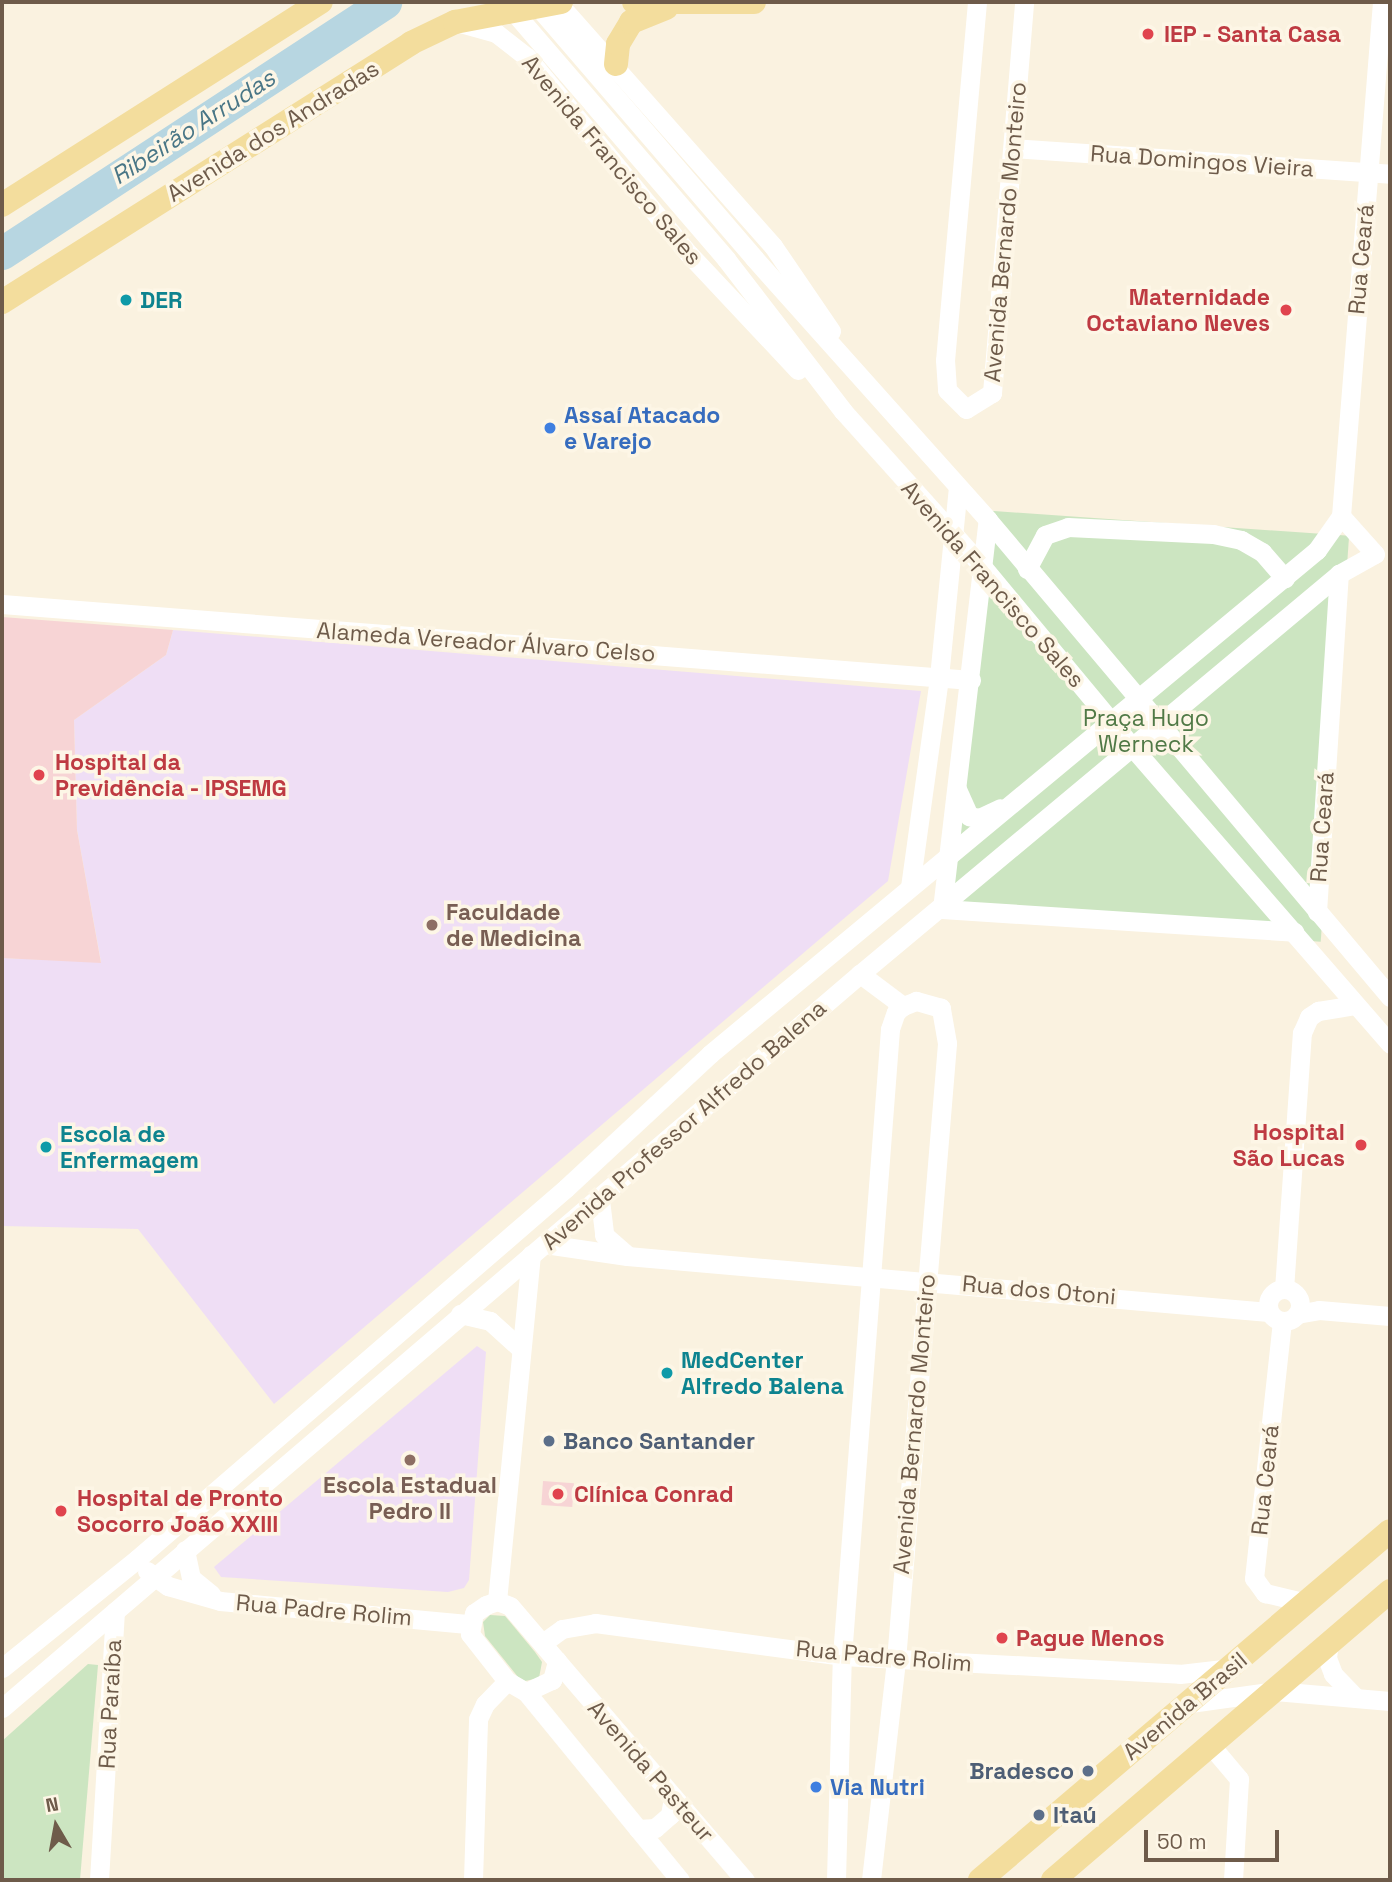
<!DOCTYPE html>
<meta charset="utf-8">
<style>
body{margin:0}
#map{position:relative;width:1392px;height:1882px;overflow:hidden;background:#faf2e0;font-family:"Space Grotesk",sans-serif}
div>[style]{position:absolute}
.education>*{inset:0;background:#efdef5}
.medical>*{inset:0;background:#f7d4d5;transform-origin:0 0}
.green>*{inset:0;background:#cce5c1;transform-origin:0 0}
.river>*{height:33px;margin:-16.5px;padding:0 16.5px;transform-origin:16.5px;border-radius:16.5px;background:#b7d6e1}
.minor>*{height:19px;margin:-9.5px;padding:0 9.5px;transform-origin:9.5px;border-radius:9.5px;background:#fff}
.minor>.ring{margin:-9.5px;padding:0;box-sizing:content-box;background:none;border:19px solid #fff;border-radius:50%}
.major>*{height:24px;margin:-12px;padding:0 12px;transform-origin:12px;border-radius:12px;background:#f3dd9d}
.dots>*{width:19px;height:19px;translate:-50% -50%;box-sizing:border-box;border:4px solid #fdf6e6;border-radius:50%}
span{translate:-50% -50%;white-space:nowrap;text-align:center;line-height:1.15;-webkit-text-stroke:7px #fdf6e6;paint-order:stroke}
.health-label{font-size:23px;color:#be3a42;font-weight:700}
.left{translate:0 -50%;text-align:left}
.right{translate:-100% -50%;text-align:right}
.street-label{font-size:23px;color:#6e5b4a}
.culture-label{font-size:23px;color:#0d838f;font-weight:700}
.shop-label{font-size:23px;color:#366cbe;font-weight:700}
.park-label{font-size:23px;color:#507946}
.education-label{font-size:23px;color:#785e54;font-weight:700}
.service-label{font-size:23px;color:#4e5e75;font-weight:700}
.water-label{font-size:24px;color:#497686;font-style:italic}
.frame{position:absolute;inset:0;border:4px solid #6e5b4a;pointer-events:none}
.north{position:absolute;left:21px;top:1791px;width:70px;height:70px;-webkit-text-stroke:5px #fdf6e6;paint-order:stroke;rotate:350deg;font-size:19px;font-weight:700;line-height:28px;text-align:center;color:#6e5b4a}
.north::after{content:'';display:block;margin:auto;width:24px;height:32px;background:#6e5b4a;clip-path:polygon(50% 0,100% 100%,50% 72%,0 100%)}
.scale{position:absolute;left:1144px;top:1830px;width:135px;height:32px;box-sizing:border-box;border:4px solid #6e5b4a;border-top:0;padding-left:9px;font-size:21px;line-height:24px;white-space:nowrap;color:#6e5b4a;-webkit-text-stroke:5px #fdf6e6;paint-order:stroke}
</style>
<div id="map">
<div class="education">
<div style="clip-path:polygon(173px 630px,921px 691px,888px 881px,274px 1404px,138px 1229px,2px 1226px,2px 958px,101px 962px,77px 830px,74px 720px,166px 655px)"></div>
<div style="clip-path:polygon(477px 1346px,486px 1352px,469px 1580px,464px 1588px,448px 1592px,221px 1577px,214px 1567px)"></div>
</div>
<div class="medical">
<div style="clip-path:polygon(2px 617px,173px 630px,166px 655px,74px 720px,77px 830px,101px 963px,2px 958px)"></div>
<div style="left:543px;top:1481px;width:31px;height:24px;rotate:4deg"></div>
</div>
<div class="green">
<div style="left:980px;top:510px;width:370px;height:407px;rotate:4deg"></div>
<div style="clip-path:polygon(490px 1615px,505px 1616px,535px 1652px,542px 1662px,539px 1678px,525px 1681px,518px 1677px,485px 1636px,483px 1622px)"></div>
<div style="clip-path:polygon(88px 1664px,98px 1665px,80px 1880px,2px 1880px,2px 1741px)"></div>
</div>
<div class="river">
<div style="left:2px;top:253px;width:458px;rotate:-33.2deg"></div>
</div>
<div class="minor">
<div style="left:534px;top:2px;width:338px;rotate:49.3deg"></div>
<div style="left:754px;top:258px;width:351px;rotate:48.2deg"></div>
<div style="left:988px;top:520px;width:624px;rotate:49.88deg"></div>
<div style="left:557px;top:2px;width:326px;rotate:48.5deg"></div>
<div style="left:773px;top:246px;width:103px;rotate:55.7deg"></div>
<div style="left:977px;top:2px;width:359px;rotate:95.1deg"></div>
<div style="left:945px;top:360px;width:30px;rotate:86deg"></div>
<div style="left:947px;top:390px;width:27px;rotate:45deg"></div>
<div style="left:966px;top:409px;width:31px;rotate:-32deg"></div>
<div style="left:992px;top:393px;width:392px;rotate:-85.3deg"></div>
<div style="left:506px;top:3px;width:338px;rotate:49.3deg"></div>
<div style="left:726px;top:259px;width:192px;rotate:52.4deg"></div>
<div style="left:843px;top:411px;width:208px;rotate:48.1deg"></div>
<div style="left:982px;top:566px;width:236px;rotate:50.3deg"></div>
<div style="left:1133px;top:748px;width:392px;rotate:49deg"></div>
<div style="left:457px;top:22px;width:41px;rotate:15.8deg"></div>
<div style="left:496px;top:33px;width:39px;rotate:38deg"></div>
<div style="left:527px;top:57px;width:255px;rotate:50.6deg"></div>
<div style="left:689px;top:254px;width:159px;rotate:46.8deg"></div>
<div style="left:1013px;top:148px;width:378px;rotate:3.9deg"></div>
<div style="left:1341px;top:516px;width:51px;rotate:48.2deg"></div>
<div style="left:1027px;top:569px;width:38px;rotate:-62deg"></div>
<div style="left:1045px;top:535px;width:24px;rotate:-19deg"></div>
<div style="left:1068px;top:527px;width:145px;rotate:2.8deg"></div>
<div style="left:1213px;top:534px;width:29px;rotate:12deg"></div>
<div style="left:1241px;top:540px;width:24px;rotate:30deg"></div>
<div style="left:1262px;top:552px;width:35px;rotate:49deg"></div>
<div style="left:2px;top:604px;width:972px;rotate:4.48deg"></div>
<div style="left:957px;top:789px;width:30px;rotate:66deg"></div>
<div style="left:969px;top:816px;width:10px;rotate:11deg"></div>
<div style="left:979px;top:818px;width:23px;rotate:-25deg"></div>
<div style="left:910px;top:887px;width:212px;rotate:-82.1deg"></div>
<div style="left:939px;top:677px;width:190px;rotate:-84.3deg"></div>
<div style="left:942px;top:909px;width:392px;rotate:-83.3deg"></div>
<div style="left:942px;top:909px;width:353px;rotate:3.7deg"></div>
<div style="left:1317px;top:912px;width:339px;rotate:-86.3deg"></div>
<div style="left:600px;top:1200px;width:35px;rotate:83deg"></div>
<div style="left:604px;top:1235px;width:30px;rotate:41deg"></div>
<div style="left:545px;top:1244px;width:83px;rotate:8.3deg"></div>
<div style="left:627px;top:1256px;width:644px;rotate:4.99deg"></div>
<div style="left:1284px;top:1289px;width:257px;rotate:-86deg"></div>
<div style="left:1302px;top:1033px;width:17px;rotate:-66deg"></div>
<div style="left:1309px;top:1017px;width:11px;rotate:-34deg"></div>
<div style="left:1318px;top:1011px;width:37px;rotate:-9deg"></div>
<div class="ring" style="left:1268px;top:1289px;width:13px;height:13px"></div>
<div style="left:460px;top:1314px;width:31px;rotate:13deg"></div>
<div style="left:490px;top:1321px;width:42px;rotate:42.1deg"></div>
<div style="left:1297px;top:1314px;width:22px;rotate:-10deg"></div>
<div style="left:1319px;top:1310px;width:71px;rotate:4.8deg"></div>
<div style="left:1282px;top:1321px;width:259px;rotate:96.2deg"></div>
<div style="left:1254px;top:1578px;width:19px;rotate:54deg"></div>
<div style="left:1265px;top:1593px;width:43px;rotate:13.4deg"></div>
<div style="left:185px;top:1550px;width:29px;rotate:78deg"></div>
<div style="left:191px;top:1578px;width:26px;rotate:39deg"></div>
<div style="left:147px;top:1571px;width:26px;rotate:36deg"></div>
<div style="left:168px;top:1586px;width:54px;rotate:16.1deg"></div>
<div style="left:220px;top:1601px;width:251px;rotate:5.3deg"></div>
<div style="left:497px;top:1601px;width:348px;rotate:-84.4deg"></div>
<div style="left:544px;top:1642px;width:22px;rotate:-36deg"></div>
<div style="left:562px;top:1629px;width:34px;rotate:-10deg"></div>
<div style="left:595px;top:1623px;width:249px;rotate:7.6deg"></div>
<div style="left:842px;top:1656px;width:338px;rotate:3deg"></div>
<div style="left:1180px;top:1674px;width:50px;rotate:-6.8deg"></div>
<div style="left:1329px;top:1643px;width:15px;rotate:98deg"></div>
<div style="left:1327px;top:1658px;width:17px;rotate:69deg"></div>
<div style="left:1333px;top:1674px;width:32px;rotate:46deg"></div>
<div style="left:557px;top:1661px;width:289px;rotate:49.4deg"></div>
<div style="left:2px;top:1668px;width:174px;rotate:-38.9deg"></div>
<div style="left:137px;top:1559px;width:567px;rotate:-40.85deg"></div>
<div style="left:566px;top:1188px;width:197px;rotate:-42.9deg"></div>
<div style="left:710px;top:1054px;width:789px;rotate:-39.7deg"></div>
<div style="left:1317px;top:550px;width:42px;rotate:-54.8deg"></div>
<div style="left:1341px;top:516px;width:516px;rotate:-85.44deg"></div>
<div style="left:526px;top:1692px;width:29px;rotate:-25deg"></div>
<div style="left:552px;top:1680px;width:20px;rotate:-75deg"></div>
<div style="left:557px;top:1661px;width:72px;rotate:-130.5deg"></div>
<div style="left:510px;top:1606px;width:14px;rotate:-159deg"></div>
<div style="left:497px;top:1601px;width:12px;rotate:160deg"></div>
<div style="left:486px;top:1605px;width:14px;rotate:146deg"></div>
<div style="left:474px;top:1613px;width:21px;rotate:101deg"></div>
<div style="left:470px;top:1634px;width:60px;rotate:51.8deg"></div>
<div style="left:507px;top:1681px;width:22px;rotate:30deg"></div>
<div style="left:526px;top:1692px;width:243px;rotate:50.7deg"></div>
<div style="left:1190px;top:1703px;width:86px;rotate:-8deg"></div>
<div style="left:1275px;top:1691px;width:115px;rotate:5deg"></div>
<div style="left:2px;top:1708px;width:1129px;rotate:-40.55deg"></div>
<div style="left:860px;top:974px;width:624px;rotate:-39.86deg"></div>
<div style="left:1339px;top:574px;width:41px;rotate:-29.1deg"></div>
<div style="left:1212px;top:1747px;width:42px;rotate:49.8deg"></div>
<div style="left:1239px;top:1779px;width:101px;rotate:93.4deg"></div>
<div style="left:638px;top:1829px;width:17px;rotate:-3deg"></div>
<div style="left:655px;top:1828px;width:20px;rotate:-41deg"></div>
<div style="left:670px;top:1815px;width:17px;rotate:-80deg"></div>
<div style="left:99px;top:1880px;width:269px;rotate:-86.6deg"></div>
<div style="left:473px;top:1880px;width:161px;rotate:-88.2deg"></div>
<div style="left:478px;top:1719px;width:17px;rotate:-65deg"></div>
<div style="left:485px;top:1704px;width:32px;rotate:-46deg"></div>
<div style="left:836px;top:1880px;width:224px;rotate:-88.5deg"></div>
<div style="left:842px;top:1656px;width:629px;rotate:-85.62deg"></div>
<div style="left:890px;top:1029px;width:18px;rotate:-71deg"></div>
<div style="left:896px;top:1012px;width:9px;rotate:-41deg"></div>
<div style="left:903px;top:1006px;width:54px;rotate:-143.3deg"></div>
<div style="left:871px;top:1880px;width:221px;rotate:-83.5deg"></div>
<div style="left:896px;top:1660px;width:619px;rotate:-85.27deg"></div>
<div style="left:947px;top:1043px;width:36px;rotate:-100deg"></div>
<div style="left:941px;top:1008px;width:26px;rotate:-164deg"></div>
<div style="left:916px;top:1001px;width:14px;rotate:159deg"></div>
</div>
<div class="major">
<div style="left:634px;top:2px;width:120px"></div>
<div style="left:616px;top:64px;width:20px;rotate:-84deg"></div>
<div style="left:618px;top:44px;width:26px;rotate:-59deg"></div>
<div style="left:631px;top:22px;width:38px;rotate:-22deg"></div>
<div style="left:2px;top:205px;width:378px;rotate:-32.5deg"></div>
<div style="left:2px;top:302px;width:484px;rotate:-32.3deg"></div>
<div style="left:411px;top:43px;width:49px;rotate:-25.5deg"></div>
<div style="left:455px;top:22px;width:108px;rotate:-10.7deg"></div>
<div style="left:980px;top:1880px;width:538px;rotate:-40.41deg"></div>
<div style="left:1053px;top:1880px;width:444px;rotate:-40.6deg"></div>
</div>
<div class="dots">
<div style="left:1148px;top:34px;background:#e0444e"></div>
<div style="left:126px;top:300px;background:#0f9aa8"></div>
<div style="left:1286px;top:310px;background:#e0444e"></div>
<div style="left:550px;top:428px;background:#3f7fe0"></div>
<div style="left:39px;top:775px;background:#e0444e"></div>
<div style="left:432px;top:925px;background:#8d6e63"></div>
<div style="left:1361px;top:1145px;background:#e0444e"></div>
<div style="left:46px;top:1147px;background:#0f9aa8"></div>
<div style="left:667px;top:1373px;background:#0f9aa8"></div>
<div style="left:549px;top:1441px;background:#5c6f8a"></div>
<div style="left:410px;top:1460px;background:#8d6e63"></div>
<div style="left:558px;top:1494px;background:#e0444e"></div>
<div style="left:61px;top:1511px;background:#e0444e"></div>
<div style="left:1002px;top:1638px;background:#e0444e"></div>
<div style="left:1088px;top:1771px;background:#5c6f8a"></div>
<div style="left:816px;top:1787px;background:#3f7fe0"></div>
<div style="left:1039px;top:1815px;background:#5c6f8a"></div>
</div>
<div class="health-label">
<span class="left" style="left:1164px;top:34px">IEP - Santa Casa</span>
<span class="right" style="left:1270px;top:310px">Maternidade<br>Octaviano Neves</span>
<span class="left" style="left:55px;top:775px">Hospital da<br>Previdência - IPSEMG</span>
<span class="right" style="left:1345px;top:1145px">Hospital<br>São Lucas</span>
<span class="left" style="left:574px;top:1494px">Clínica Conrad</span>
<span class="left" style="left:77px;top:1511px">Hospital de Pronto<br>Socorro João XXIII</span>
<span class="left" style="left:1016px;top:1638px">Pague Menos</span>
</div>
<div class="street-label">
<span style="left:273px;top:131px;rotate:-32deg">Avenida dos Andradas</span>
<span style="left:612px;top:160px;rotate:50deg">Avenida Francisco Sales</span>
<span style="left:1202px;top:161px;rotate:4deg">Rua Domingos Vieira</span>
<span style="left:1005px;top:232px;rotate:-85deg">Avenida Bernardo Monteiro</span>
<span style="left:1361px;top:259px;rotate:-85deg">Rua Ceará</span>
<span style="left:993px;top:584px;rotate:49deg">Avenida Francisco Sales</span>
<span style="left:486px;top:642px;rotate:4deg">Alameda Vereador Álvaro Celso</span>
<span style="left:1322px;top:827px;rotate:-86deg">Rua Ceará</span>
<span style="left:684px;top:1125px;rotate:-41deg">Avenida Professor Alfredo Balena</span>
<span style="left:1039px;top:1290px;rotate:5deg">Rua dos Otoni</span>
<span style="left:914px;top:1424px;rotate:-85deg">Avenida Bernardo Monteiro</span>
<span style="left:1265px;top:1480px;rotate:-84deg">Rua Ceará</span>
<span style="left:324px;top:1610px;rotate:5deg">Rua Padre Rolim</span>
<span style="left:884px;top:1656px;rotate:5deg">Rua Padre Rolim</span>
<span style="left:110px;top:1704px;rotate:-87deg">Rua Paraíba</span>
<span style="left:1185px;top:1706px;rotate:-40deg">Avenida Brasil</span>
<span style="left:651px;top:1771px;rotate:49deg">Avenida Pasteur</span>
</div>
<div class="culture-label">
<span class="left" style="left:140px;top:300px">DER</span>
<span class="left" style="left:60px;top:1147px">Escola de<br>Enfermagem</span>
<span class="left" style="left:681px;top:1373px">MedCenter<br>Alfredo Balena</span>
</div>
<div class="shop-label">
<span class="left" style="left:564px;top:428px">Assaí Atacado<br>e Varejo</span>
<span class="left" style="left:830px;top:1787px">Via Nutri</span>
</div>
<div class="park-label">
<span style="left:1146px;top:731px">Praça Hugo<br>Werneck</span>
</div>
<div class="education-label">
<span class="left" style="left:446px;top:925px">Faculdade<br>de Medicina</span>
<span style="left:410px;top:1498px">Escola Estadual<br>Pedro II</span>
</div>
<div class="service-label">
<span class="left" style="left:563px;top:1441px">Banco Santander</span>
<span class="right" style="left:1074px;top:1771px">Bradesco</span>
<span class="left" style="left:1053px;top:1815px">Itaú</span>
</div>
<div class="water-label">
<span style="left:193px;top:127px;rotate:-33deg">Ribeirão Arrudas</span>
</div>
<div class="frame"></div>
<div class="north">N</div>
<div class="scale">50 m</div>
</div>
